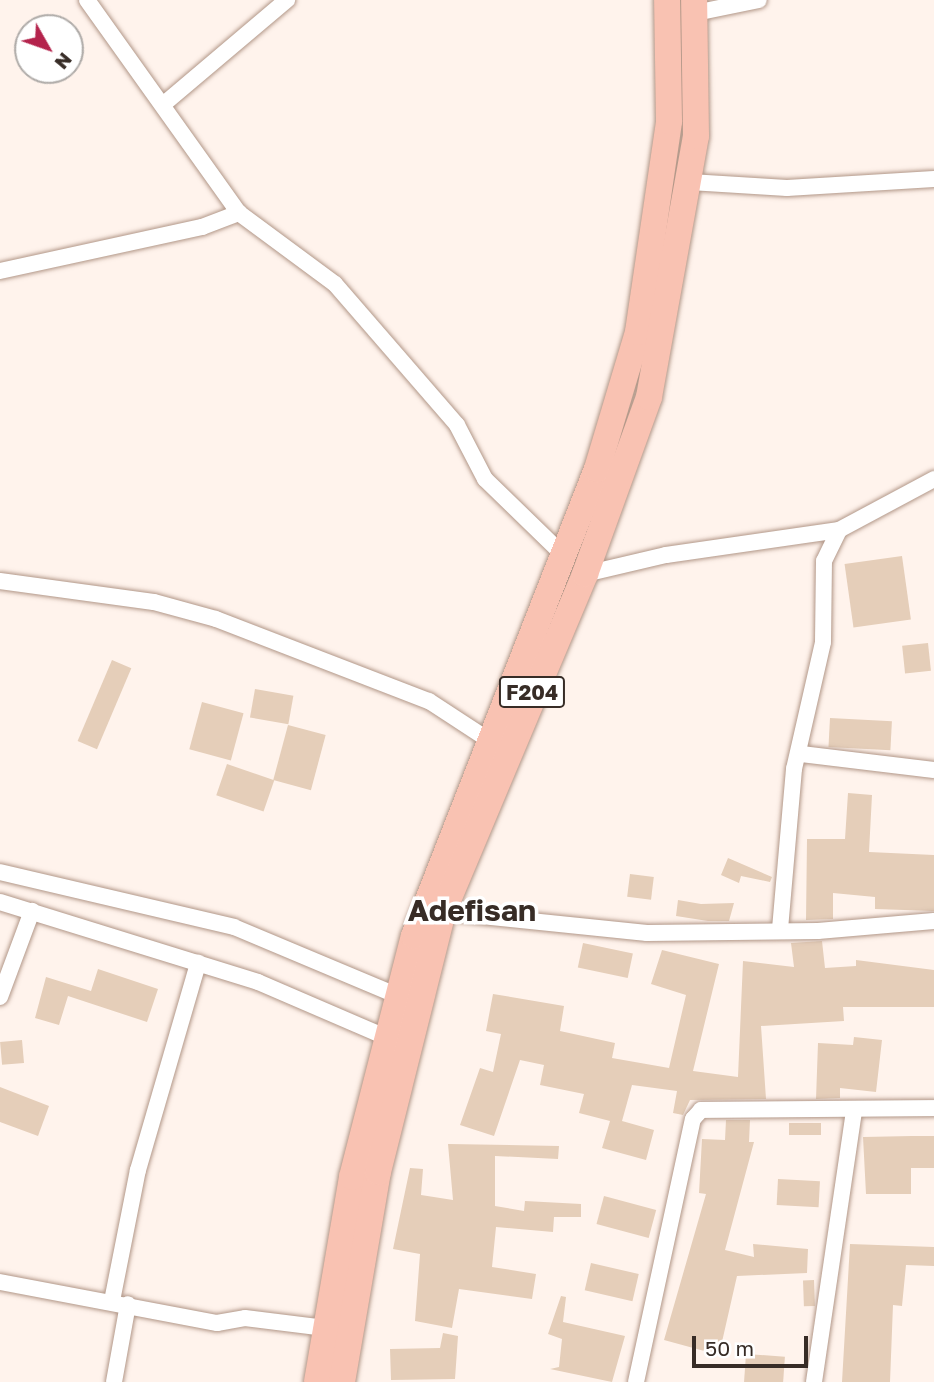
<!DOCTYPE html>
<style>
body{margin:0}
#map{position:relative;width:934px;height:1382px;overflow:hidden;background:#fff3ec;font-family:"Golos Text",sans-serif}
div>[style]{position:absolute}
.building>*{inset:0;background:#e5ceb9;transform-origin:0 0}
.roads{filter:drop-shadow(0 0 2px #b29788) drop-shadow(0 0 2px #b29788)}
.minor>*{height:16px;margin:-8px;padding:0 8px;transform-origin:8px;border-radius:8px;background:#fff}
.primary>*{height:26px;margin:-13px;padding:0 13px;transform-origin:13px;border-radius:13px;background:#f9c2b2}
span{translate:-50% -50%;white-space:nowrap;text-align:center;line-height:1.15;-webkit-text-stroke:7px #fff;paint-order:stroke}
.shield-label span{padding:2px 5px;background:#fff;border:2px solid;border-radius:5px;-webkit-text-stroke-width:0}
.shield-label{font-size:21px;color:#372c26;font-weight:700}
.district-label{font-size:30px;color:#372c26;font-weight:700}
.north{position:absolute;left:14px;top:14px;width:70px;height:70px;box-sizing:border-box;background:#fff;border:2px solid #afaba8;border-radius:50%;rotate:130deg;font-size:19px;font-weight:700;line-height:28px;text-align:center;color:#372c26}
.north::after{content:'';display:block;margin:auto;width:24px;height:32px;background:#b4234c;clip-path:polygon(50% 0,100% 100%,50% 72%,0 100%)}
.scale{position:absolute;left:692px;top:1336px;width:116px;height:32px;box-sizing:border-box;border:4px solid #372c26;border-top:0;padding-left:9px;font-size:21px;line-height:24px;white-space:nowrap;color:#372c26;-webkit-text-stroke:5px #fff;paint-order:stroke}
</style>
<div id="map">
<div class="building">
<div style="left:902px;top:556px;width:64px;height:58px;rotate:82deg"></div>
<div style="left:928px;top:643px;width:28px;height:26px;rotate:84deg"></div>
<div style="left:112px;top:660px;width:21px;height:88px;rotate:23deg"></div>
<div style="left:255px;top:689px;width:39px;height:29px;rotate:10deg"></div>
<div style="left:202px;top:702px;width:43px;height:49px;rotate:15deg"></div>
<div style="left:830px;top:718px;width:62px;height:29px;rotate:3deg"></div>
<div style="left:288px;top:725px;width:39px;height:57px;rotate:15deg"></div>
<div style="left:227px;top:764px;width:50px;height:33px;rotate:19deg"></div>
<div style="clip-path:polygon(848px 793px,872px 795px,869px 852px,934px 855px,934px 911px,875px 909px,875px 897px,833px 893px,833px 919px,806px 920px,807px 839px,845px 839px)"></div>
<div style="clip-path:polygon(728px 858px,772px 877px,770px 882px,741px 876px,739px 883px,721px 875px)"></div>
<div style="left:630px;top:874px;width:24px;height:23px;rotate:7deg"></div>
<div style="clip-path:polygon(678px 900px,701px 904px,734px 903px,729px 921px,708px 921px,676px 916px)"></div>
<div style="clip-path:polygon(822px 941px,825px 968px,856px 966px,856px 960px,934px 970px,934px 1007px,843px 1007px,844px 1021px,761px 1026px,766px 1099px,690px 1100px,683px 1115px,673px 1113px,677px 1091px,632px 1085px,622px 1121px,654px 1130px,646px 1160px,602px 1148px,610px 1121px,579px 1113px,584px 1094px,540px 1085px,544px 1065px,520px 1060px,494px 1136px,460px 1125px,480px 1068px,493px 1072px,501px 1034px,486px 1031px,493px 994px,564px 1006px,560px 1031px,615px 1043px,612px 1058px,669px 1068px,686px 995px,651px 984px,662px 950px,719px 964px,693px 1071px,738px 1077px,743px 961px,794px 967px,791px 943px)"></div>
<div style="left:583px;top:943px;width:51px;height:25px;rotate:12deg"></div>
<div style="clip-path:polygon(98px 969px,158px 989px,147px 1022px,68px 996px,59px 1025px,35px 1018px,46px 977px,91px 991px)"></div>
<div style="clip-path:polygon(854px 1037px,882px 1040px,876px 1092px,840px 1088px,840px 1098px,816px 1099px,818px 1043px,853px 1045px)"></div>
<div style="left:22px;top:1040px;width:23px;height:22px;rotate:85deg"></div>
<div style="clip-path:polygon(0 1087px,49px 1106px,38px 1136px,0 1122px)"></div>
<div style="clip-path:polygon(726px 1120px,750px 1120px,749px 1142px,754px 1142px,725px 1250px,754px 1257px,753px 1244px,808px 1249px,807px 1273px,737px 1276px,719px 1355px,664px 1340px,706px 1194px,699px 1193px,702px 1139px,725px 1140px)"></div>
<div style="left:821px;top:1123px;width:12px;height:32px;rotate:90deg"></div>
<div style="clip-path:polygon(912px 1136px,934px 1136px,934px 1168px,911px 1168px,911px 1194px,866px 1194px,863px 1137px)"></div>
<div style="clip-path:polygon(448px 1144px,559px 1146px,558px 1159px,495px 1156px,495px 1206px,524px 1211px,525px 1201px,581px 1204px,581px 1217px,554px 1217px,553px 1232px,496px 1227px,492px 1267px,536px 1274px,532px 1299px,459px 1289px,452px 1328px,415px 1321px,420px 1254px,393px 1249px,410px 1168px,423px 1169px,421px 1195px,453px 1200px)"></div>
<div style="left:778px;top:1179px;width:42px;height:26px;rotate:3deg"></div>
<div style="left:604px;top:1196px;width:54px;height:29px;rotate:15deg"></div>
<div style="clip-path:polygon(850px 1244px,934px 1247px,934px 1266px,906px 1265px,902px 1306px,893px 1305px,890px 1382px,842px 1382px)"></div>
<div style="left:591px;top:1263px;width:49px;height:28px;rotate:13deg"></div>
<div style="left:814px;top:1280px;width:26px;height:11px;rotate:88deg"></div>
<div style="clip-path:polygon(561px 1296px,566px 1297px,563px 1322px,625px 1336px,612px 1382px,550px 1369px,559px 1367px,562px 1339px,548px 1334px)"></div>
<div style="clip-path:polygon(443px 1333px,458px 1336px,455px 1379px,391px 1380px,390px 1349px,440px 1348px)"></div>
<div style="left:746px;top:1354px;width:39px;height:28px;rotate:4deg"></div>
</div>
<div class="roads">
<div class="minor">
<div style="left:87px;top:0;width:262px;rotate:54.5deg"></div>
<div style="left:239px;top:213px;width:119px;rotate:36.5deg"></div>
<div style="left:335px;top:284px;width:186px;rotate:49.1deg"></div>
<div style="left:457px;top:425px;width:61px;rotate:62.6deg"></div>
<div style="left:485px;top:479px;width:107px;rotate:44.2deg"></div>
<div style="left:695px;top:13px;width:65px;rotate:-11.5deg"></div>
<div style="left:165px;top:103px;width:160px;rotate:-40.2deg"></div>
<div style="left:690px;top:182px;width:97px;rotate:3.5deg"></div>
<div style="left:787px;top:188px;width:147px;rotate:-3.5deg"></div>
<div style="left:0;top:271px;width:207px;rotate:-12.3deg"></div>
<div style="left:202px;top:227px;width:40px;rotate:-21deg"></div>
<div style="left:585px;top:574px;width:83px;rotate:-13.2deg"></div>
<div style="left:666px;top:555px;width:175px;rotate:-8.2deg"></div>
<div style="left:839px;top:530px;width:108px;rotate:-28.2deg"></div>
<div style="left:0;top:581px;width:155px;rotate:7.8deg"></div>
<div style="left:154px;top:602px;width:64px;rotate:15.3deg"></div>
<div style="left:216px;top:619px;width:228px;rotate:21.1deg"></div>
<div style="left:429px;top:701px;width:69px;rotate:33.2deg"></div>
<div style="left:801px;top:754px;width:134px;rotate:6.9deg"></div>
<div style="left:0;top:872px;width:240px;rotate:13.2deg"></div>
<div style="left:234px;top:927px;width:176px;rotate:22.8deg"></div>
<div style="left:0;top:902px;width:270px;rotate:17.2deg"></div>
<div style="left:258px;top:982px;width:139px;rotate:23.3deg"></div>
<div style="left:443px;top:912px;width:205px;rotate:5.9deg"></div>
<div style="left:647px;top:933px;width:171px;rotate:-0.7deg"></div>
<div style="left:818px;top:931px;width:116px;rotate:-4.9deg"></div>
<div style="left:780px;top:929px;width:161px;rotate:-85deg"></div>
<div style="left:794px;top:769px;width:130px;rotate:-77.1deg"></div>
<div style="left:823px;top:642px;width:81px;rotate:-89.3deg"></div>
<div style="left:824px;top:561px;width:34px;rotate:-64deg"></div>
<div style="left:0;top:997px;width:92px;rotate:-69.6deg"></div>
<div style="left:0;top:1282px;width:221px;rotate:10.7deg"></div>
<div style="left:217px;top:1323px;width:28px;rotate:-10deg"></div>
<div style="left:245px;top:1318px;width:81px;rotate:7.1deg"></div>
<div style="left:112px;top:1301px;width:134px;rotate:-78.8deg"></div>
<div style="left:138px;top:1170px;width:216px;rotate:-73.8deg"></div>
<div style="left:114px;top:1382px;width:79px;rotate:-79.8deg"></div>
<div style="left:636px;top:1382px;width:269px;rotate:-77.8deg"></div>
<div style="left:693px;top:1119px;width:12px;rotate:-48deg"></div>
<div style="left:701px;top:1110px;width:233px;rotate:-0.5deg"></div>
<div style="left:814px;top:1382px;width:273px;rotate:-81.6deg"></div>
</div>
<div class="primary">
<div style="left:317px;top:1382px;width:208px;rotate:-80.3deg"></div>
<div style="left:352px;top:1177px;width:249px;rotate:-75.6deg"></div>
<div style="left:414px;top:936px;width:502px;rotate:-68.6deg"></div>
<div style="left:597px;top:469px;width:143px;rotate:-73.3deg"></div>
<div style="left:638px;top:332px;width:213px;rotate:-81.6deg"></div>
<div style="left:669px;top:121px;width:121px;rotate:-90.9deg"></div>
<div style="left:342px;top:1382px;width:213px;rotate:-80.3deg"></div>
<div style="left:378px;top:1172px;width:268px;rotate:-76deg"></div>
<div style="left:443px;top:912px;width:367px;rotate:-67.2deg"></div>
<div style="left:585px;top:574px;width:188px;rotate:-70.1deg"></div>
<div style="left:649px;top:397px;width:265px;rotate:-79.8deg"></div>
<div style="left:696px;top:136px;width:136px;rotate:-90.8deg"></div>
</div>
</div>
<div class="shield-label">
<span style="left:532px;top:692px">F204</span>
</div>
<div class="district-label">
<span style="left:472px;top:910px">Adefisan</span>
</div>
<div class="north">N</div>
<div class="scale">50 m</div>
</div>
